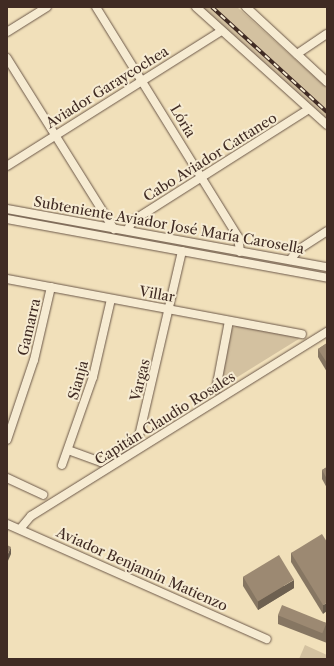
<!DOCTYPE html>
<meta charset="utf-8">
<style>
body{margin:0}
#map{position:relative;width:334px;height:666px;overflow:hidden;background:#f1e0ba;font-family:"Libre Caslon Text",serif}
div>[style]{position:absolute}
.green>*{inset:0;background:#d3c1a0}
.roads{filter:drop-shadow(0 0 1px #6c5849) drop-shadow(0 0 1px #6c5849)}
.minor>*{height:8px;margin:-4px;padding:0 4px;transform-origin:4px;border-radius:4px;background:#f6ebd2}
.rail>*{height:3.5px;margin-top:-1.75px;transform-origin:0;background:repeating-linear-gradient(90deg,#f6ebd2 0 6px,#402b23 0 12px);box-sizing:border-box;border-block:1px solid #402b23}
.wall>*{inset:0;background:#867662}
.shaded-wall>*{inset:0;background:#6d6050}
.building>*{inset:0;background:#9c8972;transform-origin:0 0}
span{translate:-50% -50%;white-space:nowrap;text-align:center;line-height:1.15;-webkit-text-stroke:4px #f6ebd2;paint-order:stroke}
.street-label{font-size:14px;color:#402b23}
.frame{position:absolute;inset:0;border:8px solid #402b23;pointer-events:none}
</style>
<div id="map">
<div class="green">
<div style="clip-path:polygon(196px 7px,237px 7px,327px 88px,327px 125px)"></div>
<div style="clip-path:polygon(238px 325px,302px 337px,220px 388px,230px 329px)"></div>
<div style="clip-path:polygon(305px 645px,327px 655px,327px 659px,299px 659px)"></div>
</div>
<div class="roads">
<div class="minor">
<div style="left:96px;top:7px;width:270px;rotate:58.3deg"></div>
<div style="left:238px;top:237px;width:15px;rotate:82deg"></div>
<div style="left:196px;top:7px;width:176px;rotate:42deg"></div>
<div style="left:246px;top:7px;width:110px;rotate:42.8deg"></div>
<div style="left:7px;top:32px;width:47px;rotate:-32deg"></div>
<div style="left:297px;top:54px;width:36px;rotate:-34deg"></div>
<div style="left:7px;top:58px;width:202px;rotate:58deg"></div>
<div style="left:7px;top:166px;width:253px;rotate:-32.2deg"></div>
<div style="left:7px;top:209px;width:325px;rotate:10.3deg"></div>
<div style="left:7px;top:219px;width:325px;rotate:10.4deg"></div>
<div style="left:127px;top:230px;width:12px;rotate:-55deg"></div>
<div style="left:134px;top:220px;width:207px;rotate:-32.4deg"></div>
<div style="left:290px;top:260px;width:13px;rotate:-51deg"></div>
<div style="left:298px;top:250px;width:35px;rotate:-33deg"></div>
<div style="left:7px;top:279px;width:300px;rotate:10.6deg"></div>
<div style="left:216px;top:389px;width:69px;rotate:-79.2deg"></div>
<div style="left:7px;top:440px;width:84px;rotate:-71.4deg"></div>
<div style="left:34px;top:360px;width:75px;rotate:-76.9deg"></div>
<div style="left:68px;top:450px;width:35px;rotate:20deg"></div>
<div style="left:101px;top:462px;width:46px;rotate:-34.4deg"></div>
<div style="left:139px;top:436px;width:190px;rotate:-76.9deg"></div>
<div style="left:62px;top:465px;width:93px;rotate:-70.6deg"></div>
<div style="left:93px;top:377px;width:80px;rotate:-77deg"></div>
<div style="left:7px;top:478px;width:40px;rotate:25deg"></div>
<div style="left:7px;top:524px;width:284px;rotate:23.9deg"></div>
<div style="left:20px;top:529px;width:17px;rotate:-50deg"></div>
<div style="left:31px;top:516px;width:349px;rotate:-31.9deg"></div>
</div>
</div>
<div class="rail">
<div style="left:212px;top:7px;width:156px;rotate:42.4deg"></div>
</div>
<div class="wall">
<div style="clip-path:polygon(327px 343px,327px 372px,318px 357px,318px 349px)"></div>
<div style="clip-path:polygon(327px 467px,327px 488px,322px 479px,322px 470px)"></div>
<div style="clip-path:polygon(327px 542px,323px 614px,291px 562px,291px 553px)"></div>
<div style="clip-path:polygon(243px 577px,294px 588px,258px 610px,243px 586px)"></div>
<div style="clip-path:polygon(278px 615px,327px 623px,327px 643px,278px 624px)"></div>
</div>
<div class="shaded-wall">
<div style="clip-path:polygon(11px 547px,11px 554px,7px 563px,7px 556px)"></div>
<div style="clip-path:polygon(294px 580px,294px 588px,258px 610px,258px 601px)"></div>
<div style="clip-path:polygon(327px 603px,327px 611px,323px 614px,323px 605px)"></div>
</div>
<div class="building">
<div style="clip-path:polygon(327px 343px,327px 363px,318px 349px)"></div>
<div style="clip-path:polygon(327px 467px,327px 479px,322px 470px)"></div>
<div style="clip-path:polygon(322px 534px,327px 542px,327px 603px,323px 605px,291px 553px)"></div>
<div style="clip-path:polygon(7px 545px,11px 547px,7px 556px)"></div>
<div style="left:279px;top:555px;width:29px;height:42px;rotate:59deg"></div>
<div style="left:282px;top:605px;width:48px;height:11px;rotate:22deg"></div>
</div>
<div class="street-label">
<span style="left:107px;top:87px;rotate:-32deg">Aviador Garaycochea</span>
<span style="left:183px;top:121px;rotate:59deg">Lória</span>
<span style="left:210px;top:157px;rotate:-32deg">Cabo Aviador Cattaneo</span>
<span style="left:169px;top:225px;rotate:10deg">Subteniente Aviador José María Carosella</span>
<span style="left:157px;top:294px;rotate:10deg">Villar</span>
<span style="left:29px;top:327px;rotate:-77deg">Gamarra</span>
<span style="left:78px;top:380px;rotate:-74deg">Sianja</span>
<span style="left:140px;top:380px;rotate:-76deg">Vargas</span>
<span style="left:165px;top:418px;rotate:-32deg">Capitán Claudio Rosales</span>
<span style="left:142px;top:569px;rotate:24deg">Aviador Benjamín Matienzo</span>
</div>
<div class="frame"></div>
</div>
